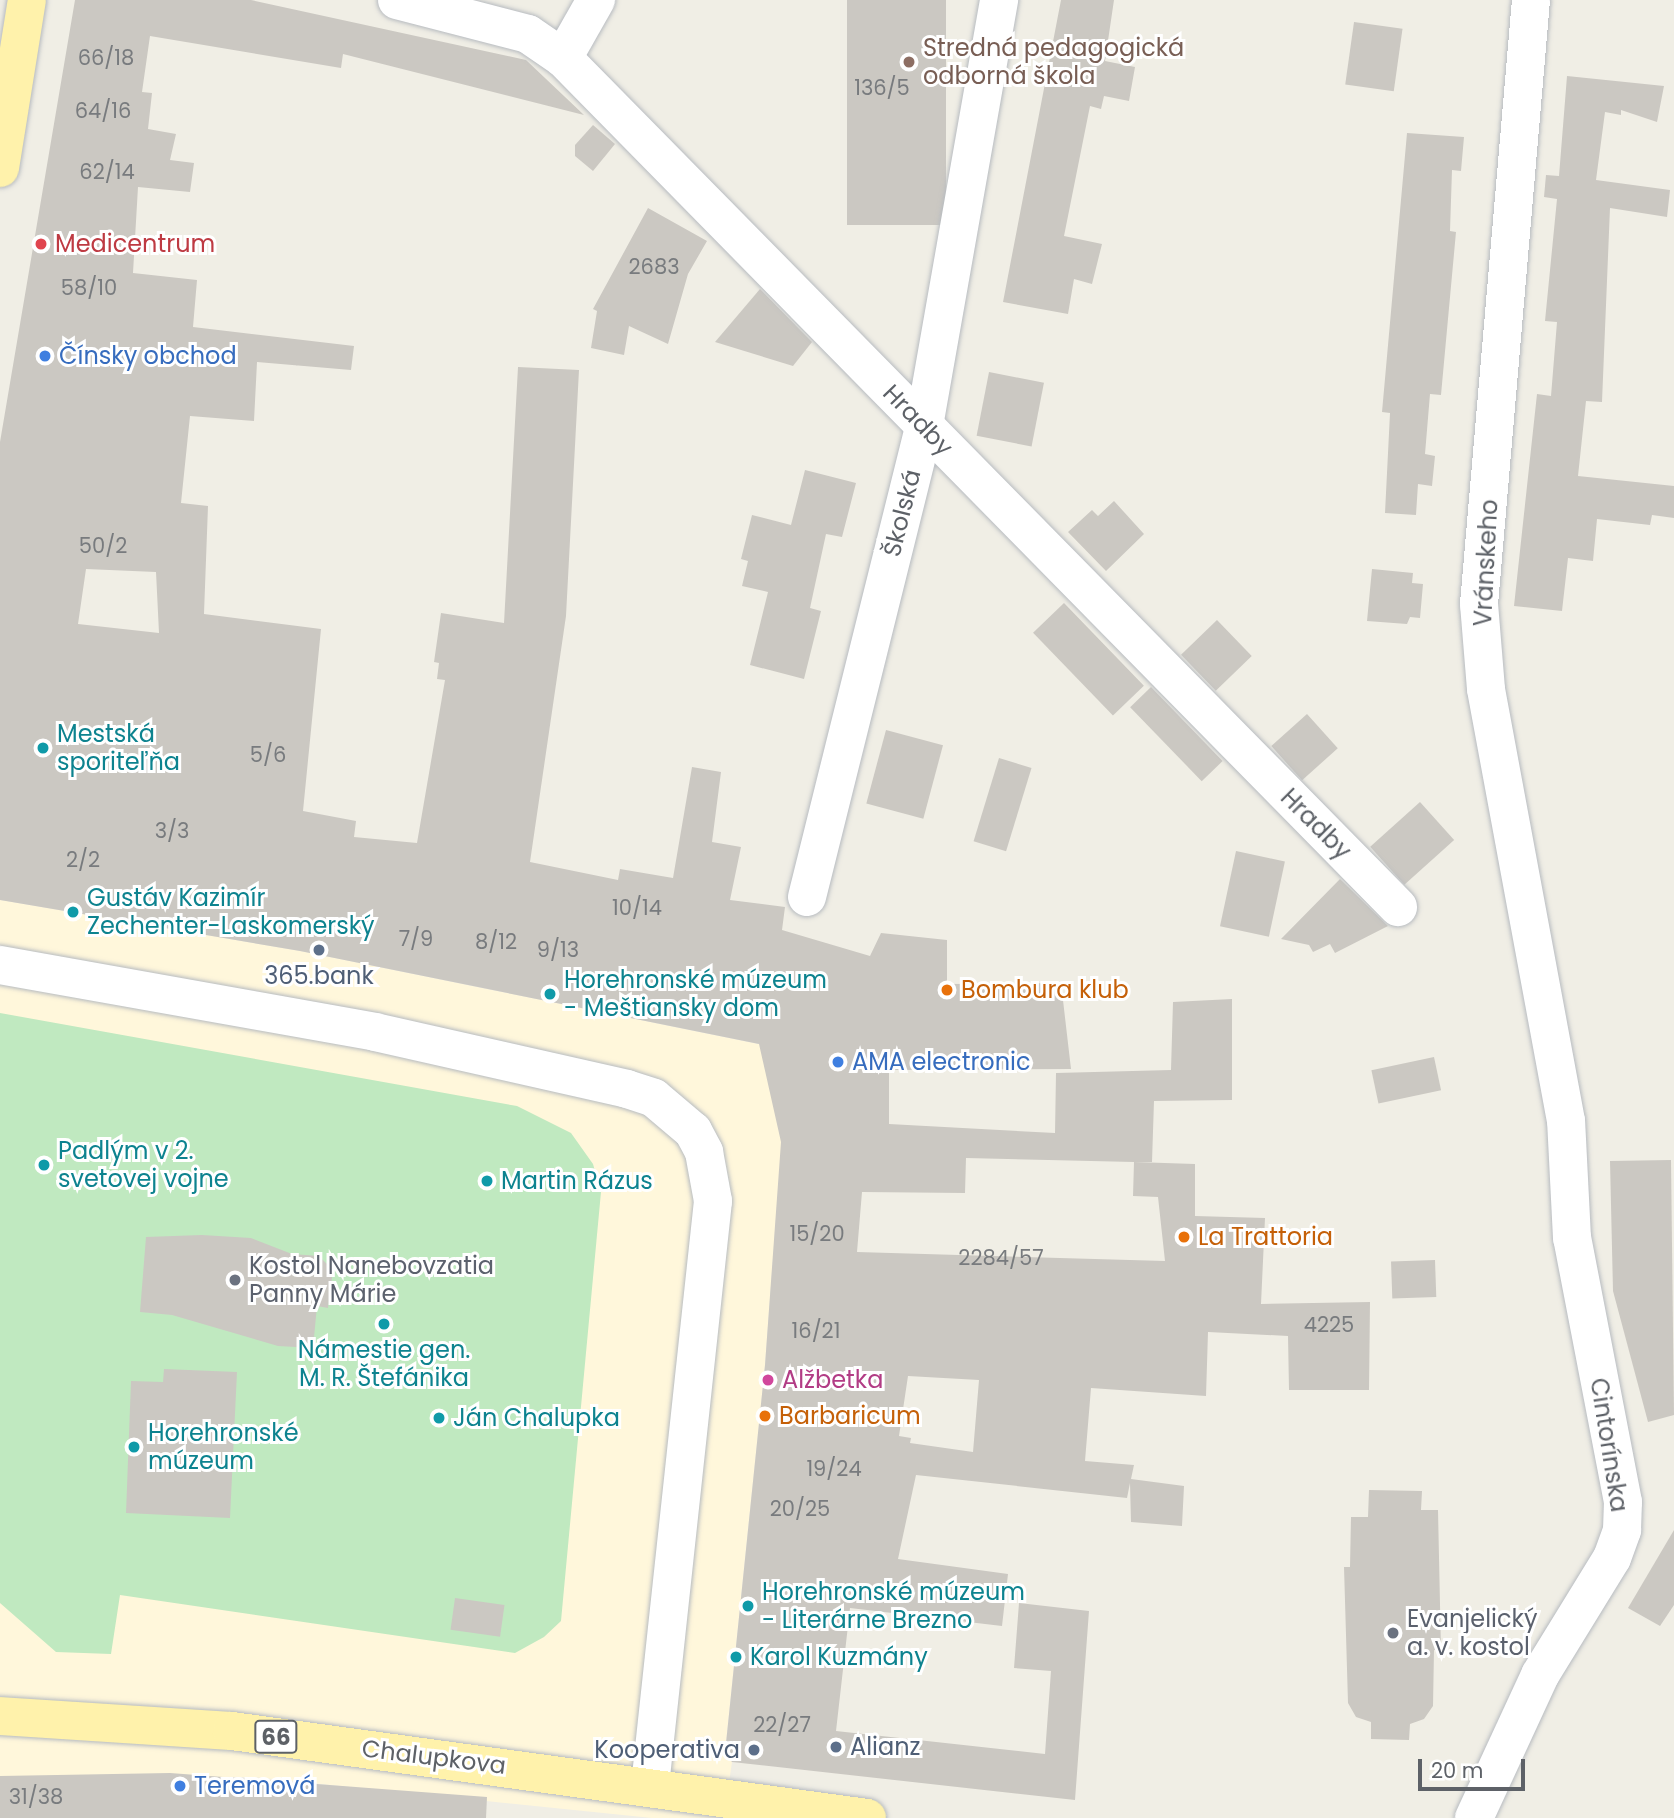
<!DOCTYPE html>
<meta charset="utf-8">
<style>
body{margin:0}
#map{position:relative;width:1674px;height:1818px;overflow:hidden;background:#f0eee5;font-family:Poppins,sans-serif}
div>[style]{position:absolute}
.commercial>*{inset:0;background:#fff7db}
.green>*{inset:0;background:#c0e9c0}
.building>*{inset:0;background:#cbc8c2;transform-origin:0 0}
.roads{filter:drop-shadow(0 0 2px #b7bbc0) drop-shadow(0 0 2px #b7bbc0)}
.minor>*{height:38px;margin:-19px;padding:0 19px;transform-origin:19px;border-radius:19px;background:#fff}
.major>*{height:38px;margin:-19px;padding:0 19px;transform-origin:19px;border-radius:19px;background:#fff2ab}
.dots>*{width:19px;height:19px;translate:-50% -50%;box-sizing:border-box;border:4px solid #fff;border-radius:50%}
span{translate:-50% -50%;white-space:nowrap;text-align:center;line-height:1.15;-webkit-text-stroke:6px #fff;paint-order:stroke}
.number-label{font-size:21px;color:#787b7e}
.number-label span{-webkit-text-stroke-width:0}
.shield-label span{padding:2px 5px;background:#fff;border:2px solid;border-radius:5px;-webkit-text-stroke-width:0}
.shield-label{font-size:23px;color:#5d6167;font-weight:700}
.education-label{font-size:24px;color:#785e54}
.left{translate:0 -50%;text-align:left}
.health-label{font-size:24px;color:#be3a42}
.shop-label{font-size:24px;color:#366cbe}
.street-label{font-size:24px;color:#5d6167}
.culture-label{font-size:24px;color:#0d838f}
.service-label{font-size:24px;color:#4e5e75}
.right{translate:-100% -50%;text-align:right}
.food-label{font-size:24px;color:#c56008}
.worship-label{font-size:24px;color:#5b616d}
.hotel-label{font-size:24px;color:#b23c85}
.scale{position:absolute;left:1418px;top:1759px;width:107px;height:32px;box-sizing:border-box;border:4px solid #5d6167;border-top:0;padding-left:9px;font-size:21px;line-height:24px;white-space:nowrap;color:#5d6167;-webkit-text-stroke:5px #fff;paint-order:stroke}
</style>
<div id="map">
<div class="commercial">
<div style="clip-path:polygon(0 900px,300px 951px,758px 1044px,789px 1045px,765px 1365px,725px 1752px,732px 1762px,724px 1818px,652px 1818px,253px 1777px,0 1776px)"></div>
</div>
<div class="green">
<div style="clip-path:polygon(0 1013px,517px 1106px,571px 1133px,593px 1164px,601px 1192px,561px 1621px,544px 1637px,515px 1653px,120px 1595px,111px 1654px,56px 1652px,0 1603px)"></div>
</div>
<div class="building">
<div style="clip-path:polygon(evenodd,75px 0,251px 0,526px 60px,584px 115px,343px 54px,341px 68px,150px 36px,142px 92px,152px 93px,148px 129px,176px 134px,170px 160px,194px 163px,190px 192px,138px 187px,133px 273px,197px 280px,193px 327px,354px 346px,351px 370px,257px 362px,254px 421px,190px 416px,181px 503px,208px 506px,204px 614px,321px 629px,303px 811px,356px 821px,354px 837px,417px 843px,445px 680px,437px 679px,439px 663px,434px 662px,441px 613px,504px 623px,518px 367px,579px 370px,566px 616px,530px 862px,618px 880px,620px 869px,673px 878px,692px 767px,721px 772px,712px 842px,741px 847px,730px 900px,785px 907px,782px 930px,870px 956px,881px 933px,947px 940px,947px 984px,1061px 983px,1071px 1069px,889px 1070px,889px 1124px,1055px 1133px,1056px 1073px,1171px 1070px,1173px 1002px,1232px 999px,1232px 1100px,1154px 1101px,1152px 1162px,1134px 1162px,1195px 1164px,1195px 1216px,1265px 1218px,1261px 1304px,1370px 1302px,1369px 1390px,1289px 1390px,1288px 1336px,1208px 1332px,1206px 1396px,1091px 1388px,1085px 1461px,1134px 1465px,1131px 1479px,1184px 1486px,1182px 1526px,1131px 1522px,1130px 1483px,1127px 1498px,916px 1475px,898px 1559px,1008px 1574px,1002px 1626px,850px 1608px,836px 1731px,1045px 1754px,1051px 1671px,1014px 1668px,1019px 1603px,1089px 1611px,1075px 1800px,732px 1762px,725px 1753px,765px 1365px,781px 1142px,759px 1044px,300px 951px,0 900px,0 442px,75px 0,86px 569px,156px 572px,159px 633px,78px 624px,86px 569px,75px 0,966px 1158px,1134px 1162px,1133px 1196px,1158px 1197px,1165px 1261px,857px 1252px,862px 1192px,965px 1193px,966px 1158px,75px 0,908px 1376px,979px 1380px,973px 1452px,910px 1443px,911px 1438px,899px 1436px,908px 1376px)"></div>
<div style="left:847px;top:0;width:99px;height:225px"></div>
<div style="clip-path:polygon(1061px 0,1114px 0,1105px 61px,1135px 67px,1129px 101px,1104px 96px,1101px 109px,1090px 106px,1064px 236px,1102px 244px,1092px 284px,1074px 279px,1068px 314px,1003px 302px)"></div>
<div style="left:1354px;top:22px;width:49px;height:63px;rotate:8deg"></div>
<div style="clip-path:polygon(1567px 76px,1664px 86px,1657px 122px,1621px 110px,1621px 115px,1605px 112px,1596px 180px,1670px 190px,1667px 217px,1610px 208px,1602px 402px,1586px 401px,1578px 476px,1674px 486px,1674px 518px,1652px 515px,1650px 525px,1597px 519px,1593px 561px,1568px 558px,1562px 611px,1514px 606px,1537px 394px,1551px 396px,1557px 322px,1545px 321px,1557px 199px,1544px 197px,1546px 175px,1559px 176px)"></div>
<div style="clip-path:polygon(593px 125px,615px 144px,593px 171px,575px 156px,575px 145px)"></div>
<div style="clip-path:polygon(1407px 133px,1464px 137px,1461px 171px,1452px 170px,1450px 231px,1456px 232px,1441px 395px,1430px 394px,1425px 454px,1435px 456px,1432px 486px,1418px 484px,1416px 515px,1385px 513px,1390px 413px,1382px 412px)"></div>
<div style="clip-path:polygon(648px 208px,707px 241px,688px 274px,668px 344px,629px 326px,624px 355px,591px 348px,597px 311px,593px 309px)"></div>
<div style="clip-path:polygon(760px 289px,812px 342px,793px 366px,715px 342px)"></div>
<div style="left:989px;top:372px;width:56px;height:65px;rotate:11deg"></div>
<div style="clip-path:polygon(805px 470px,856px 483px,842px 537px,826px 534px,810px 608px,821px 611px,804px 679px,750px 665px,768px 592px,742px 586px,748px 561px,741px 559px,752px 515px,791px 525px)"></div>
<div style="clip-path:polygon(1114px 501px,1144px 534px,1106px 571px,1068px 532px,1092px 510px,1098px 516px)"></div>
<div style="clip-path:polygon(1372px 569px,1413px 573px,1412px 583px,1423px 584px,1420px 618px,1410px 617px,1407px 624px,1367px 621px)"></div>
<div style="left:1064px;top:603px;width:115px;height:43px;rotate:46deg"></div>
<div style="left:1217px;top:620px;width:50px;height:50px;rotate:46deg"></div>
<div style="left:1151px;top:687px;width:103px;height:29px;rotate:46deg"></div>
<div style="left:1307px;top:714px;width:46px;height:48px;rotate:48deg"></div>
<div style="left:886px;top:730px;width:59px;height:76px;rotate:15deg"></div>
<div style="left:999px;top:758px;width:34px;height:87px;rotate:17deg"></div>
<div style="left:1420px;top:802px;width:51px;height:67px;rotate:48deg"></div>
<div style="left:1236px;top:851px;width:50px;height:77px;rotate:12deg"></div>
<div style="clip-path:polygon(1340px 879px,1388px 926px,1335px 953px,1330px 944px,1313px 952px,1309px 945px,1281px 939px)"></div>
<div style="left:1434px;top:1057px;width:34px;height:64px;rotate:78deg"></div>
<div style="clip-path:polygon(1671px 1160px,1674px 1415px,1648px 1422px,1613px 1291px,1610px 1161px)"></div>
<div style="clip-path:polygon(202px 1235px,251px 1238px,292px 1254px,319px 1256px,333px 1270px,328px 1308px,317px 1306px,313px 1348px,278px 1346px,172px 1315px,140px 1312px,146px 1237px)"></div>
<div style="left:1435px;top:1260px;width:37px;height:44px;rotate:88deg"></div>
<div style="clip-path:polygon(164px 1369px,237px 1372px,230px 1518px,126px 1513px,131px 1381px,163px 1382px)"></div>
<div style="clip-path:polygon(1369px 1490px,1422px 1491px,1421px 1510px,1438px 1510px,1441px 1651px,1434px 1650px,1433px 1706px,1424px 1719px,1410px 1724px,1409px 1740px,1371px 1739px,1371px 1722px,1356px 1717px,1348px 1703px,1344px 1567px,1350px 1567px,1351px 1517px,1368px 1517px)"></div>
<div style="clip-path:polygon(1674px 1530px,1674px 1605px,1660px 1626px,1628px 1608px)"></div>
<div style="left:455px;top:1598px;width:50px;height:32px;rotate:8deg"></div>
<div style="clip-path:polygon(170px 1773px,487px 1797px,486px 1818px,0 1818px,0 1776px)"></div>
</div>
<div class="roads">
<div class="minor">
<div style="left:397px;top:0;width:135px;rotate:14.5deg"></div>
<div style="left:528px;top:34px;width:42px;rotate:34.4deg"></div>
<div style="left:563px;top:58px;width:1191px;rotate:45.48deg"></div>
<div style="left:563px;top:58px;width:67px;rotate:-60.4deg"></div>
<div style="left:807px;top:897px;width:485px;rotate:-76deg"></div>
<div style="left:924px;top:426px;width:433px;rotate:-80deg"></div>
<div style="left:0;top:965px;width:381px;rotate:10.1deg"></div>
<div style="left:375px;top:1032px;width:258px;rotate:12.7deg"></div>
<div style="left:627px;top:1089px;width:28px;rotate:18deg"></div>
<div style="left:654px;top:1098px;width:51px;rotate:40.2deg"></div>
<div style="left:693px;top:1131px;width:24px;rotate:62deg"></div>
<div style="left:704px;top:1152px;width:50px;rotate:79.6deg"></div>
<div style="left:713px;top:1201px;width:588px;rotate:96.15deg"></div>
<div style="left:1474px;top:1818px;width:157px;rotate:-65.2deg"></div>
<div style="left:1540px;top:1675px;width:137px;rotate:-58.4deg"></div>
<div style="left:1612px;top:1558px;width:30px;rotate:-70deg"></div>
<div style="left:1622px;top:1530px;width:28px;rotate:-88deg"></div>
<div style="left:1623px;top:1502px;width:269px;rotate:-100.9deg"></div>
<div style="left:1572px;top:1238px;width:117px;rotate:-92.9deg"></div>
<div style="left:1566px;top:1121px;width:439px;rotate:-100.5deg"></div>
<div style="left:1486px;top:689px;width:85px;rotate:-94.7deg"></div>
<div style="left:1479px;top:604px;width:606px;rotate:-85.08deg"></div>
</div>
<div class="major">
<div style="left:0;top:168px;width:170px;rotate:-80.9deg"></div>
<div style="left:0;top:1716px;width:232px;rotate:3.7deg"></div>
<div style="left:232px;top:1731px;width:641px;rotate:7.8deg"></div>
</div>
</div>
<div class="dots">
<div style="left:909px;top:62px;background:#8d6e63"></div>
<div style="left:41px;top:244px;background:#e0444e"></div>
<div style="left:45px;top:356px;background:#3f7fe0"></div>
<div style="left:43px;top:748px;background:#0f9aa8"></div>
<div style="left:73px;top:912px;background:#0f9aa8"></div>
<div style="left:319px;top:950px;background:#5c6f8a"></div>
<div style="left:947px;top:990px;background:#e8710a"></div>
<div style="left:550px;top:994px;background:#0f9aa8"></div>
<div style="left:838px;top:1062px;background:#3f7fe0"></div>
<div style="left:44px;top:1165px;background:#0f9aa8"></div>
<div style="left:487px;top:1181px;background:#0f9aa8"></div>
<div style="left:1184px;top:1237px;background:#e8710a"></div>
<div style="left:235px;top:1280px;background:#6b7280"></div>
<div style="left:384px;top:1324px;background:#0f9aa8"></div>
<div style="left:768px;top:1380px;background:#d1479c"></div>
<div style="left:765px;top:1416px;background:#e8710a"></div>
<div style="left:439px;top:1418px;background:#0f9aa8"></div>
<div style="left:134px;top:1447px;background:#0f9aa8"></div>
<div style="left:748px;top:1606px;background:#0f9aa8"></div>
<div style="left:1393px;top:1633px;background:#6b7280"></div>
<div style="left:736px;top:1657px;background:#0f9aa8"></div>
<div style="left:836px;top:1747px;background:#5c6f8a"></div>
<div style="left:754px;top:1750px;background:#5c6f8a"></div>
<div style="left:180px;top:1786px;background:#3f7fe0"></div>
</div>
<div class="number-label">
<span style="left:106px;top:58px">66/18</span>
<span style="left:882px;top:88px">136/5</span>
<span style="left:103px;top:111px">64/16</span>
<span style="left:107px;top:172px">62/14</span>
<span style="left:654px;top:267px">2683</span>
<span style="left:89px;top:288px">58/10</span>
<span style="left:103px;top:546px">50/2</span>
<span style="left:268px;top:755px">5/6</span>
<span style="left:172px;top:831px">3/3</span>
<span style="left:83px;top:860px">2/2</span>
<span style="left:637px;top:908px">10/14</span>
<span style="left:416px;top:939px">7/9</span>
<span style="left:496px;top:942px">8/12</span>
<span style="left:558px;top:950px">9/13</span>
<span style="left:817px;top:1234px">15/20</span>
<span style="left:1001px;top:1258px">2284/57</span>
<span style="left:1329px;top:1325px">4225</span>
<span style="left:816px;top:1331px">16/21</span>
<span style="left:834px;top:1469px">19/24</span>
<span style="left:800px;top:1509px">20/25</span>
<span style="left:782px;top:1725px">22/27</span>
<span style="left:36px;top:1797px">31/38</span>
</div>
<div class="shield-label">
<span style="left:276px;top:1737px">66</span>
</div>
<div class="education-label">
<span class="left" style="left:923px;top:62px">Stredná pedagogická<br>odborná škola</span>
</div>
<div class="health-label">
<span class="left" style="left:55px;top:244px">Medicentrum</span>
</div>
<div class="shop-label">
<span class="left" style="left:59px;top:356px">Čínsky obchod</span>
<span class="left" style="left:852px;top:1062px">AMA electronic</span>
<span class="left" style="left:194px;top:1786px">Teremová</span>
</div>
<div class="street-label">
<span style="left:918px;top:420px;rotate:46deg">Hradby</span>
<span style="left:902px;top:513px;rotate:-76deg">Školská</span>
<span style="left:1486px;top:563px;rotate:-87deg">Vránskeho</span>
<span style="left:1316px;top:824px;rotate:45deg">Hradby</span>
<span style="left:1609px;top:1445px;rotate:81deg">Cintorínska</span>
<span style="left:434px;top:1757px;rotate:7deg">Chalupkova</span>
</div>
<div class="culture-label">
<span class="left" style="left:57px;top:748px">Mestská<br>sporiteľňa</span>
<span class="left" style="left:87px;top:912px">Gustáv Kazimír<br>Zechenter-Laskomerský</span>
<span class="left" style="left:564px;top:994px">Horehronské múzeum<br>- Meštiansky dom</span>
<span class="left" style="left:58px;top:1165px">Padlým v 2.<br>svetovej vojne</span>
<span class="left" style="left:501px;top:1181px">Martin Rázus</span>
<span style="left:384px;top:1364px">Námestie gen.<br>M. R. Štefánika</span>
<span class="left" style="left:453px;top:1418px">Ján Chalupka</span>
<span class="left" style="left:148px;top:1447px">Horehronské<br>múzeum</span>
<span class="left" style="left:762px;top:1606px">Horehronské múzeum<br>- Literárne Brezno</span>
<span class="left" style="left:750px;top:1657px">Karol Kuzmány</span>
</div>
<div class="service-label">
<span style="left:319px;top:976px">365.bank</span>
<span class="left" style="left:850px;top:1747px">Alianz</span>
<span class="right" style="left:740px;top:1750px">Kooperativa</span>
</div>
<div class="food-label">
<span class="left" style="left:961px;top:990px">Bombura klub</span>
<span class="left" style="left:1198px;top:1237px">La Trattoria</span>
<span class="left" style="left:779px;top:1416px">Barbaricum</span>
</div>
<div class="worship-label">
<span class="left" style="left:249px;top:1280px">Kostol Nanebovzatia<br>Panny Márie</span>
<span class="left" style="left:1407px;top:1633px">Evanjelický<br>a. v. kostol</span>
</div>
<div class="hotel-label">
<span class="left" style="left:782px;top:1380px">Alžbetka</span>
</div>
<div class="scale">20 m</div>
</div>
